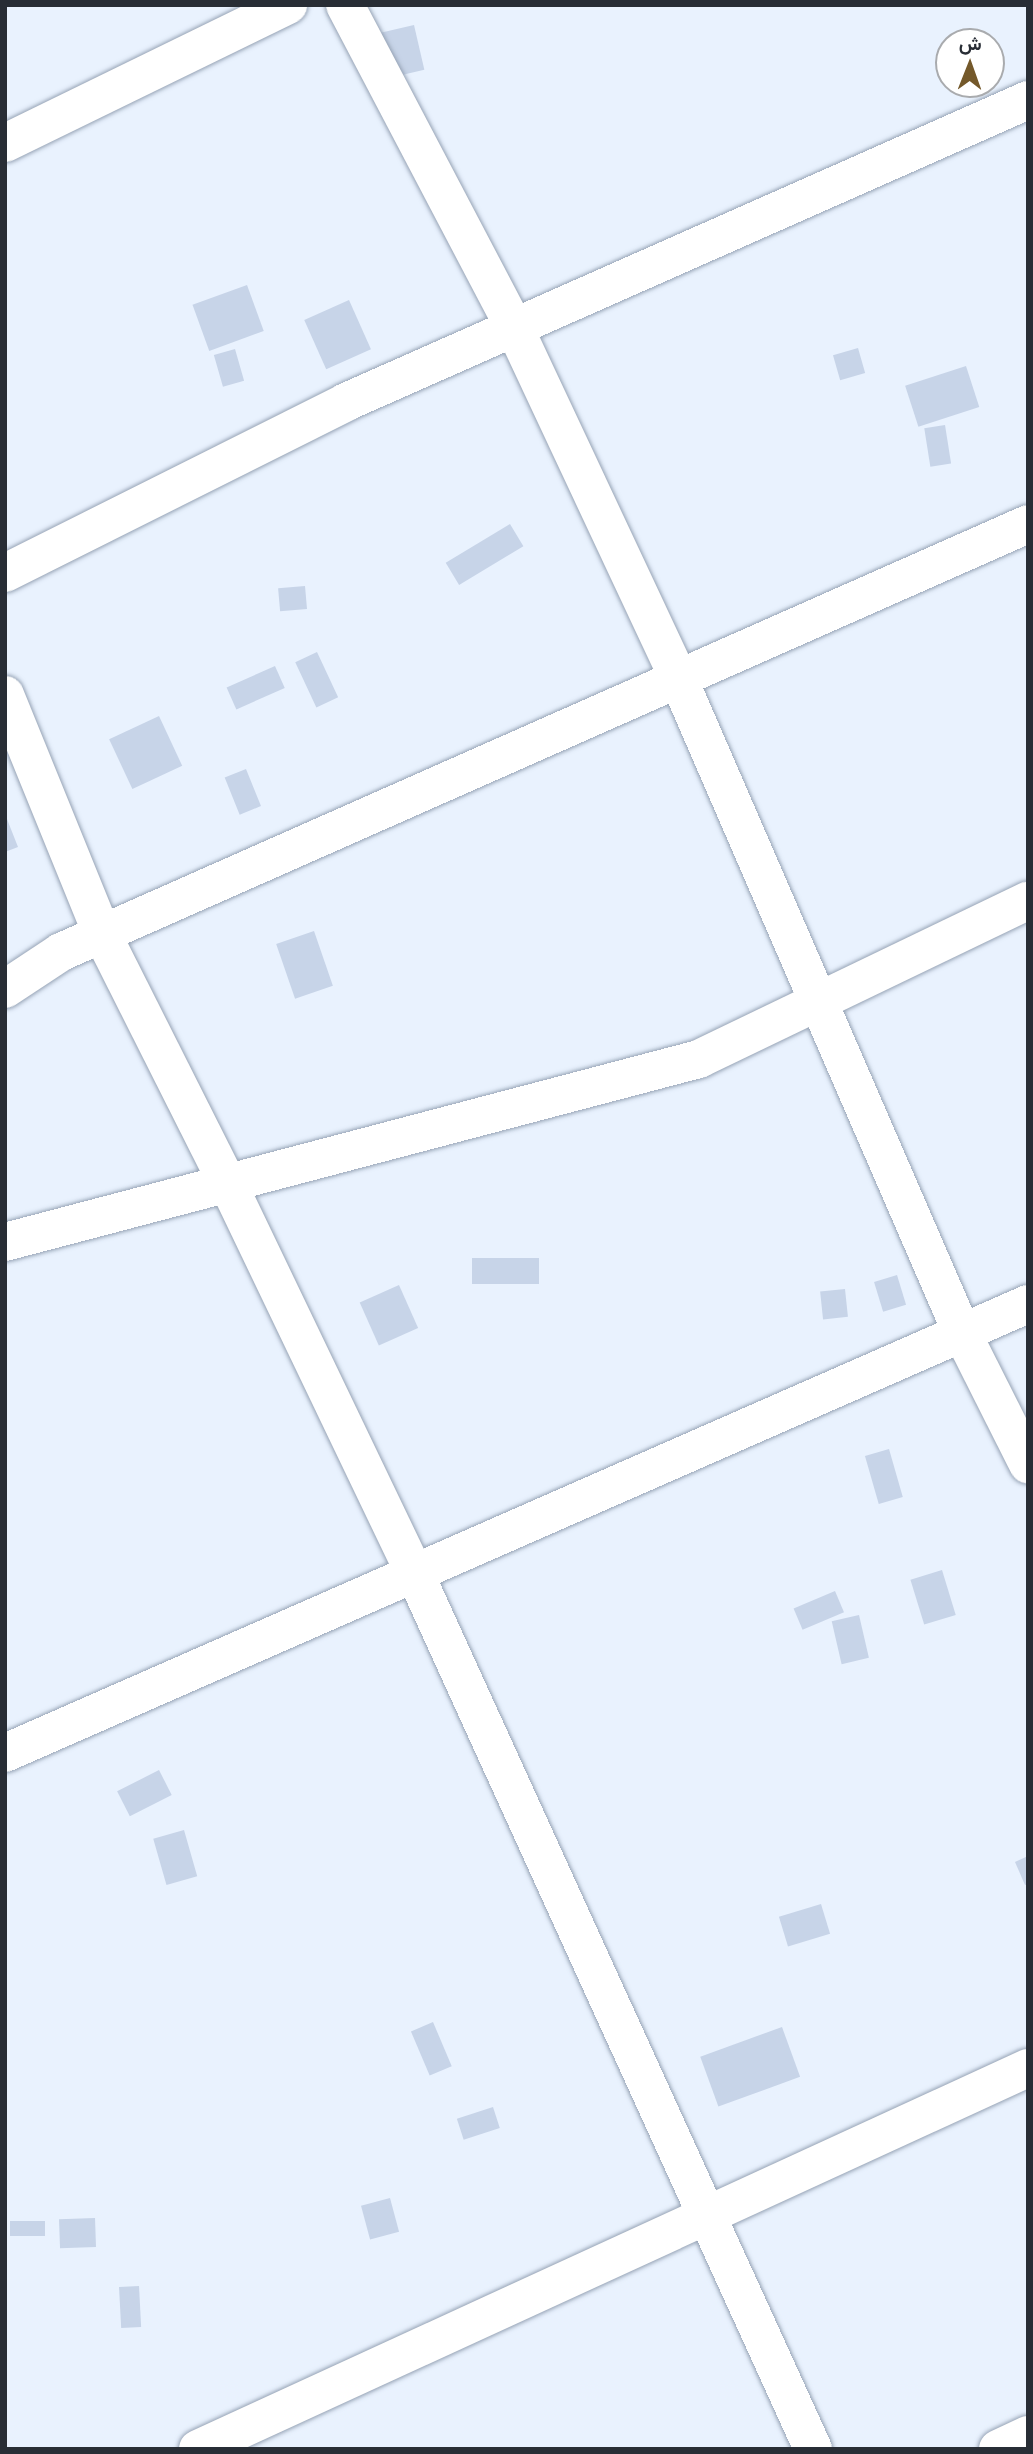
<!DOCTYPE html>
<meta charset="utf-8">
<style>
body{margin:0}
#map{position:relative;width:1033px;height:2454px;overflow:hidden;background:#e9f2fe;font-family:"Fira Sans Condensed",Vazirmatn,sans-serif}
div>[style]{position:absolute}
.building>*{inset:0;background:#c7d4e8;transform-origin:0 0}
.roads{filter:drop-shadow(0 0 2px #96a3b5) drop-shadow(0 0 2px #96a3b5)}
.street>*{height:38px;margin:-19px;padding:0 19px;transform-origin:19px;border-radius:19px;background:#fff}
span{translate:-50% -50%;white-space:nowrap;text-align:center;line-height:1.15;-webkit-text-stroke:5px #fff;paint-order:stroke}
.frame{position:absolute;inset:0;border:7px solid #282d35;pointer-events:none}
.north{position:absolute;left:935px;top:28px;width:70px;height:70px;box-sizing:border-box;background:#fff;border:2px solid #a9abae;border-radius:50%;rotate:1deg;font-size:19px;font-weight:700;line-height:28px;text-align:center;color:#282d35}
.north::after{content:'';display:block;margin:auto;width:24px;height:32px;background:#74592b;clip-path:polygon(50% 0,100% 100%,50% 72%,0 100%)}
</style>
<div id="map">
<div class="building">
<div style="left:414px;top:25px;width:46px;height:42px;rotate:77deg"></div>
<div style="left:247px;top:285px;width:49px;height:58px;rotate:70deg"></div>
<div style="left:349px;top:300px;width:54px;height:49px;rotate:66deg"></div>
<div style="left:858px;top:348px;width:26px;height:26px;rotate:74deg"></div>
<div style="left:235px;top:349px;width:33px;height:22px;rotate:74deg"></div>
<div style="left:966px;top:366px;width:43px;height:64px;rotate:72deg"></div>
<div style="left:945px;top:425px;width:39px;height:21px;rotate:81deg"></div>
<div style="left:510px;top:524px;width:26px;height:75px;rotate:59deg"></div>
<div style="left:305px;top:586px;width:23px;height:27px;rotate:85deg"></div>
<div style="left:317px;top:652px;width:50px;height:24px;rotate:65deg"></div>
<div style="left:275px;top:666px;width:24px;height:53px;rotate:66deg"></div>
<div style="left:159px;top:716px;width:55px;height:55px;rotate:65deg"></div>
<div style="left:246px;top:769px;width:40px;height:23px;rotate:68deg"></div>
<div style="clip-path:polygon(5px 814px,18px 847px,5px 852px)"></div>
<div style="left:314px;top:931px;width:58px;height:40px;rotate:71deg"></div>
<div style="left:539px;top:1258px;width:26px;height:67px;rotate:90deg"></div>
<div style="left:897px;top:1275px;width:31px;height:24px;rotate:73deg"></div>
<div style="left:399px;top:1285px;width:47px;height:43px;rotate:66deg"></div>
<div style="left:845px;top:1289px;width:28px;height:25px;rotate:84deg"></div>
<div style="left:889px;top:1449px;width:50px;height:25px;rotate:74deg"></div>
<div style="left:942px;top:1570px;width:47px;height:33px;rotate:73deg"></div>
<div style="left:835px;top:1591px;width:23px;height:45px;rotate:67deg"></div>
<div style="left:859px;top:1615px;width:44px;height:28px;rotate:77deg"></div>
<div style="left:159px;top:1770px;width:28px;height:47px;rotate:63deg"></div>
<div style="left:184px;top:1830px;width:48px;height:32px;rotate:74deg"></div>
<div style="clip-path:polygon(1028px 1856px,1028px 1884px,1025px 1885px,1015px 1862px)"></div>
<div style="left:821px;top:1904px;width:31px;height:44px;rotate:73deg"></div>
<div style="left:433px;top:2022px;width:48px;height:24px;rotate:67deg"></div>
<div style="left:782px;top:2027px;width:53px;height:87px;rotate:70deg"></div>
<div style="left:493px;top:2107px;width:22px;height:38px;rotate:72deg"></div>
<div style="left:390px;top:2198px;width:35px;height:30px;rotate:75deg"></div>
<div style="left:95px;top:2218px;width:29px;height:36px;rotate:88deg"></div>
<div style="left:45px;top:2221px;width:15px;height:35px;rotate:90deg"></div>
<div style="left:139px;top:2286px;width:41px;height:20px;rotate:87deg"></div>
</div>
<div class="roads">
<div class="street">
<div style="left:345px;top:5px;width:364px;rotate:62.3deg"></div>
<div style="left:514px;top:327px;width:390px;rotate:64.9deg"></div>
<div style="left:679px;top:680px;width:712px;rotate:66.57deg"></div>
<div style="left:962px;top:1333px;width:147px;rotate:63.3deg"></div>
<div style="left:5px;top:143px;width:315px;rotate:-26deg"></div>
<div style="left:5px;top:573px;width:381px;rotate:-26.6deg"></div>
<div style="left:346px;top:402px;width:746px;rotate:-23.88deg"></div>
<div style="left:5px;top:695px;width:258px;rotate:67.9deg"></div>
<div style="left:102px;top:934px;width:280px;rotate:63.3deg"></div>
<div style="left:228px;top:1184px;width:433px;rotate:64.4deg"></div>
<div style="left:415px;top:1574px;width:961px;rotate:65.54deg"></div>
<div style="left:5px;top:989px;width:67px;rotate:-33.5deg"></div>
<div style="left:61px;top:952px;width:1057px;rotate:-23.87deg"></div>
<div style="left:5px;top:1242px;width:718px;rotate:-14.77deg"></div>
<div style="left:699px;top:1059px;width:365px;rotate:-25.7deg"></div>
<div style="left:5px;top:1753px;width:1117px;rotate:-23.7deg"></div>
<div style="left:198px;top:2449px;width:913px;rotate:-24.66deg"></div>
<div style="left:998px;top:2449px;width:33px;rotate:-25deg"></div>
</div>
</div>
<div class="frame"></div>
<div class="north">ش</div>
</div>
